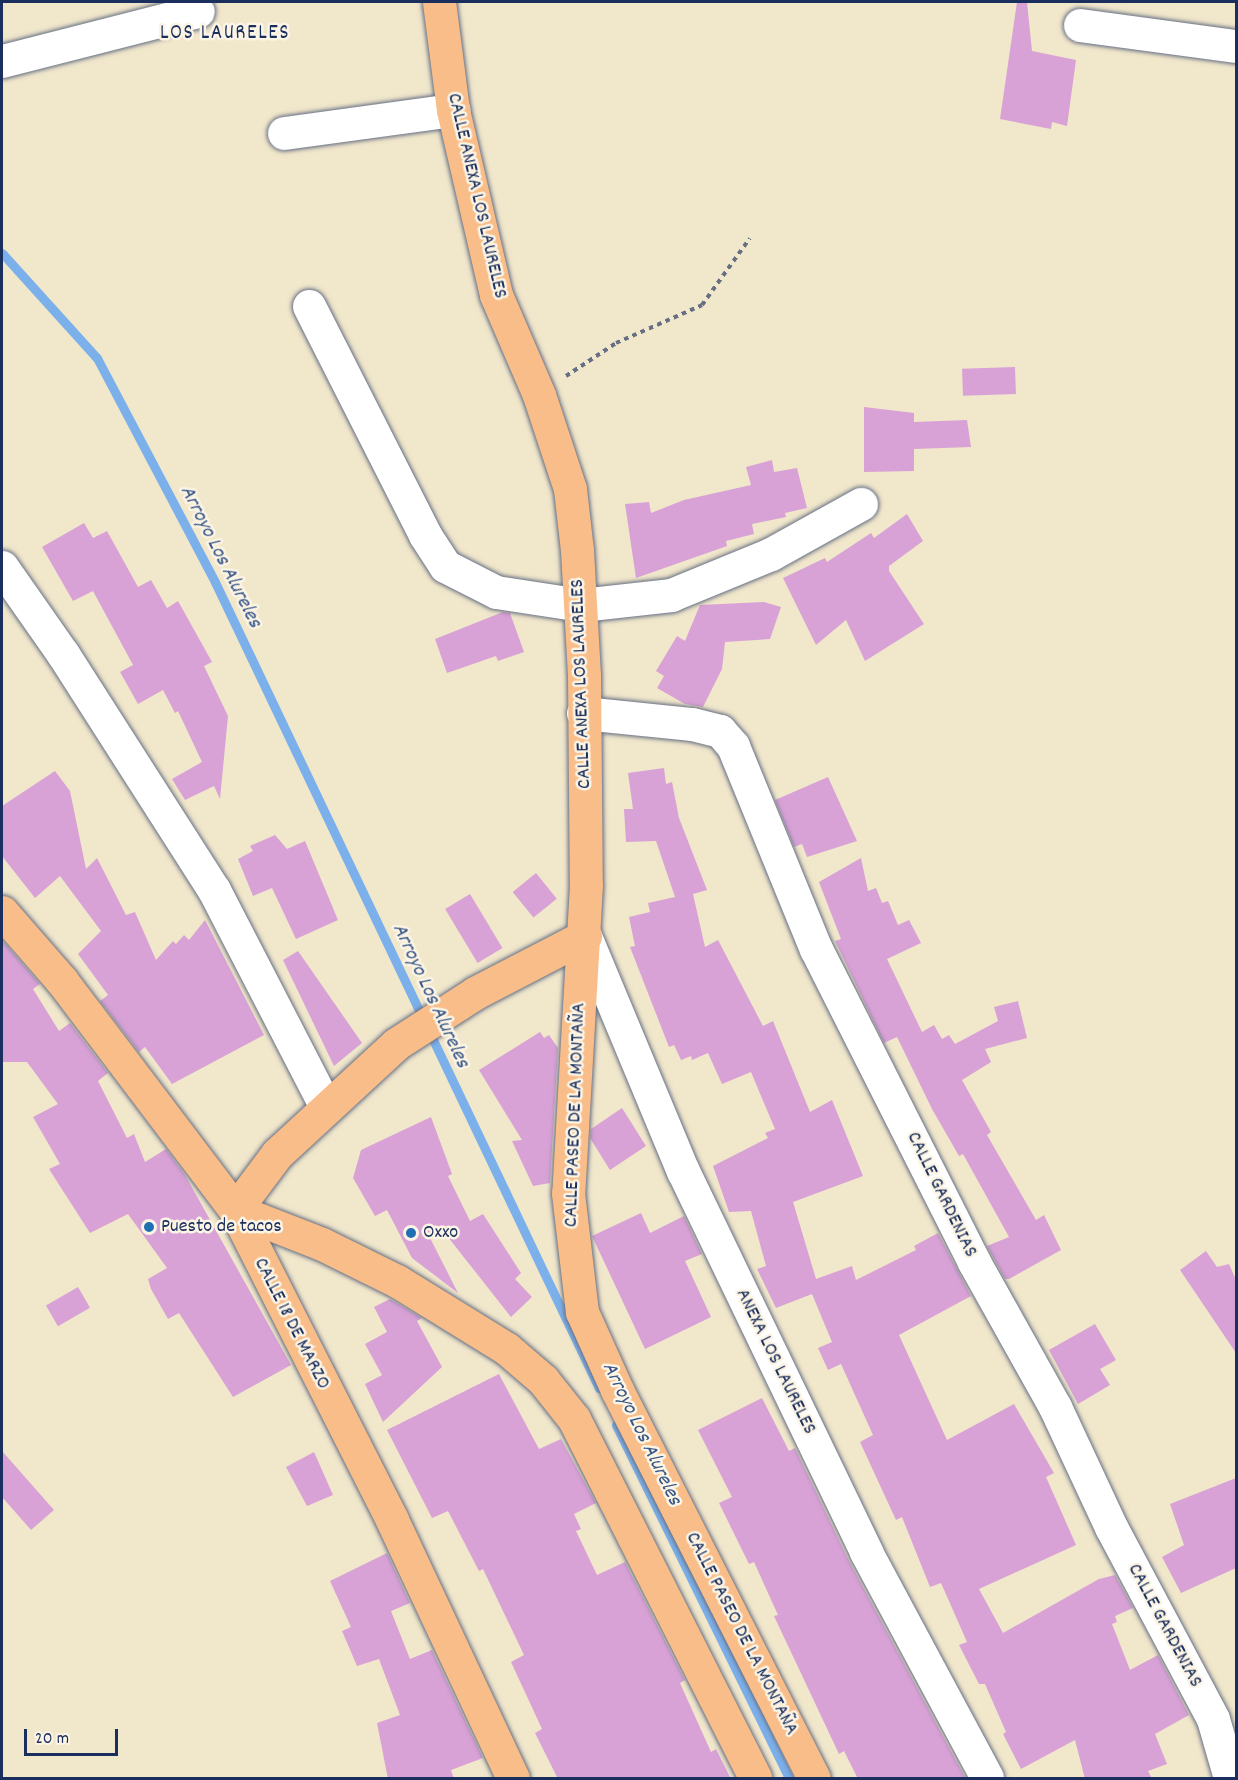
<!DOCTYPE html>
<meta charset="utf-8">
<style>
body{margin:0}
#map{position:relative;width:1238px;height:1780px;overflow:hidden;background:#f1e7cb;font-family:Dekko,sans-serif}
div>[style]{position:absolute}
.stream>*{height:9px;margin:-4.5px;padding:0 4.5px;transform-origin:4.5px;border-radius:4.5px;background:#7cb0ea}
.building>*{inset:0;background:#d8a2d6;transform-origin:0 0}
.path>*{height:4px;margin-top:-2px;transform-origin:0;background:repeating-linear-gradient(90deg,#666f84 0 4.5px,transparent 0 9px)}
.roads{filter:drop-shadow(0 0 2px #666f84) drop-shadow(0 0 2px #666f84)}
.minor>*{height:33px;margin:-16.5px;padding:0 16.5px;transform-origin:16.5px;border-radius:16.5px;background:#fff}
.major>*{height:33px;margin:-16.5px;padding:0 16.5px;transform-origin:16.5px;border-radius:16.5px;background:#f8bd89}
.dots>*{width:16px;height:16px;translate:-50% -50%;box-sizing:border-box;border:3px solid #fcf5e5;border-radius:50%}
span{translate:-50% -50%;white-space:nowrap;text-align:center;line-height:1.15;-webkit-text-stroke:5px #fcf5e5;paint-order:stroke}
.street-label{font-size:20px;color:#1b2f5e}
.poi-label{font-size:20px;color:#1b2f5e}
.left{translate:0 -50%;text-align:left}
.neighbourhood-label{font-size:21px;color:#1b2f5e;letter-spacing:1.5px}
.water-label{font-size:21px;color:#385688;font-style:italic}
.frame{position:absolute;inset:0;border:3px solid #1b2f5e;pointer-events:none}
.scale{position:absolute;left:24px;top:1729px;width:94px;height:27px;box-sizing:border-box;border:3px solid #1b2f5e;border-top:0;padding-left:8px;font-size:18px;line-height:21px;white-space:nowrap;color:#1b2f5e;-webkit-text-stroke:4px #fcf5e5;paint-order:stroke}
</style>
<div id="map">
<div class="stream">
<div style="left:2px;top:253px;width:142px;rotate:47.9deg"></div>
<div style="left:97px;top:358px;width:253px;rotate:62.2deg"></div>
<div style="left:215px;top:582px;width:893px;rotate:64.53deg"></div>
<div style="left:616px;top:1425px;width:393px;rotate:63.9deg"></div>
</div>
<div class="building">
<div style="clip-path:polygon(1017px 2px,1027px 2px,1032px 51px,1076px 60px,1067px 126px,1052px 122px,1051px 129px,1000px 119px)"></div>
<div style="left:1015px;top:367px;width:27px;height:53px;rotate:88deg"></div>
<div style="clip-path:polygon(864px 407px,914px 413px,914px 422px,967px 420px,971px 447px,914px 449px,914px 471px,864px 472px)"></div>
<div style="clip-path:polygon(772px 460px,774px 472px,797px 468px,807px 508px,785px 513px,786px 517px,752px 524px,754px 534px,726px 541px,727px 546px,636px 578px,625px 504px,649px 502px,651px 513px,684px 500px,751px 485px,746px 467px)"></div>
<div style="clip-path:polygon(907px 514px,923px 541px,889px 566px,889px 571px,924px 624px,865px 661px,846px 620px,816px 645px,783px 578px,825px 558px,827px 562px,871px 533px,874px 538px)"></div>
<div style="clip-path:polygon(84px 523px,93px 538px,107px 531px,138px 587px,151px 580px,167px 608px,178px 601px,212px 662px,204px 666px,228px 716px,220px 799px,214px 786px,185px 800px,172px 779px,202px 762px,178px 711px,175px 713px,163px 690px,138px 704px,120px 672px,133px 665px,93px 591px,73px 601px,42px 547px)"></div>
<div style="clip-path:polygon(764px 602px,781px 607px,770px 639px,725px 642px,722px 669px,703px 707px,685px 704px,657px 688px,664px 676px,656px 671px,677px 636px,685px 641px,700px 605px)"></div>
<div style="clip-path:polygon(503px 612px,510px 613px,524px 652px,498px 661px,496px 656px,447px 673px,435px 639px)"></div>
<div style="clip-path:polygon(664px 768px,666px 784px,672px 782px,679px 818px,707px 890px,693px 894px,705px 947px,718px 940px,763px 1026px,773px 1021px,810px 1112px,832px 1100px,863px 1176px,793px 1202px,816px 1279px,852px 1266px,856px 1280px,916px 1250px,914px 1246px,938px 1233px,971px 1296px,899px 1335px,947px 1440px,1014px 1404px,1054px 1473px,1046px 1477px,1076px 1545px,979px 1589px,1003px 1633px,1099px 1579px,1115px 1575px,1133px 1608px,1115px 1616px,1117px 1622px,1112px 1624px,1130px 1670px,1158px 1655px,1189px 1715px,1155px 1734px,1167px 1764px,1148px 1771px,1152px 1779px,1085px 1779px,1075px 1740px,1021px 1769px,1003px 1734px,1006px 1732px,985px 1684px,979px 1684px,959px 1645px,967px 1642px,941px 1583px,930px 1587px,902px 1517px,896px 1520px,860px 1442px,873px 1435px,841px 1364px,828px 1370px,818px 1348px,832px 1342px,812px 1294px,776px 1308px,757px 1269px,766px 1266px,751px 1211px,729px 1212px,713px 1166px,768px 1138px,765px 1133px,775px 1129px,751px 1072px,722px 1084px,708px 1053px,692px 1060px,691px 1056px,681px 1060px,674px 1045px,669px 1047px,630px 947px,635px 946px,629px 917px,650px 912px,648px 903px,675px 897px,656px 841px,626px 842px,624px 809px,633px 809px,628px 773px)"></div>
<div style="clip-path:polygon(55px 771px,70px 791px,86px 869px,97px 858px,126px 915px,135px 912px,156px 960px,173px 941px,176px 944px,184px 935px,189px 940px,205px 920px,264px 1035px,172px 1084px,145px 1047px,139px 1052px,100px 1001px,108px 995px,78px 954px,101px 931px,60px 876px,35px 898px,2px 856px,2px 806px)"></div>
<div style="clip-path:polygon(828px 777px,857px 841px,807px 857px,802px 844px,794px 847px,775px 800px)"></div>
<div style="clip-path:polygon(275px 835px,287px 849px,305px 841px,338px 920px,296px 939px,272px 888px,253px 896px,238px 859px,253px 851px,250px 846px)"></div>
<div style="clip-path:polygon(861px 858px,868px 891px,876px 888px,882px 903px,888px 901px,898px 925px,909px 920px,921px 943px,887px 959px,922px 1032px,934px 1025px,942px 1039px,949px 1035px,955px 1044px,998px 1021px,994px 1007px,1018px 1001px,1027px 1038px,985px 1049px,991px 1062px,962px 1080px,991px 1132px,987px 1135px,1036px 1220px,1044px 1215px,1061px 1250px,1009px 1279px,1005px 1279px,987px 1246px,1009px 1237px,963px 1154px,959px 1156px,932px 1109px,897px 1037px,884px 1043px,835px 941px,841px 939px,819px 882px)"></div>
<div style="left:536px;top:873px;width:33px;height:30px;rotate:51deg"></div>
<div style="left:470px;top:894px;width:63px;height:29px;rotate:59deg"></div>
<div style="clip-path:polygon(2px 940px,40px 984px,33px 989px,59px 1031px,70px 1023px,108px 1073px,98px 1081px,127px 1138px,134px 1134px,145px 1162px,166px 1149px,185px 1175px,291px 1365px,233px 1397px,179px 1313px,168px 1319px,151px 1289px,148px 1279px,167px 1268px,128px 1214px,90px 1233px,49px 1169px,60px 1164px,33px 1117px,58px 1104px,27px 1062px,2px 1062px)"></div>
<div style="clip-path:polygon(298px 951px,362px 1043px,334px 1066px,283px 960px)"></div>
<div style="clip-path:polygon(540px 1032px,544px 1038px,549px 1035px,558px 1048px,550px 1183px,533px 1186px,512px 1141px,522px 1140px,479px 1070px)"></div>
<div style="clip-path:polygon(622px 1108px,646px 1146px,610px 1170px,590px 1138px,591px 1129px)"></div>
<div style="clip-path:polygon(431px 1117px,452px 1174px,448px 1176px,470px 1221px,483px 1214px,521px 1273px,515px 1279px,532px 1297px,511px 1317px,440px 1227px,428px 1234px,458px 1293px,412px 1258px,387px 1210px,375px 1216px,353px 1178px,361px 1150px)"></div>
<div style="clip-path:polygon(641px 1213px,650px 1233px,684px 1216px,702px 1254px,685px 1261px,711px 1317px,645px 1349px,592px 1236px)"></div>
<div style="clip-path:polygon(1206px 1251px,1217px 1267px,1229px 1264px,1236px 1280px,1236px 1353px,1180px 1270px)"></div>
<div style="left:78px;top:1287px;width:24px;height:37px;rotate:60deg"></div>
<div style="clip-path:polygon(390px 1299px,422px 1318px,417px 1321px,442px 1367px,383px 1422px,365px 1384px,382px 1375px,365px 1344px,387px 1332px,374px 1307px)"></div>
<div style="clip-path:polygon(1095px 1324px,1116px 1360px,1100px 1369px,1110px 1385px,1078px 1404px,1049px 1350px)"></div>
<div style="clip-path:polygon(499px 1374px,539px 1449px,561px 1439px,596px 1503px,574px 1514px,581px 1529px,576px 1531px,597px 1575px,625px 1562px,685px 1680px,680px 1683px,711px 1752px,716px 1749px,731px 1779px,558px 1779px,535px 1733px,542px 1729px,511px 1662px,524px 1655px,483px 1569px,479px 1571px,448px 1511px,432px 1518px,387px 1430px)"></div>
<div style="clip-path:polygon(762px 1398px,789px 1451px,795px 1448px,849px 1561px,966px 1779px,858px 1779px,844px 1751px,839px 1754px,774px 1616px,778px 1615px,754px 1562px,749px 1564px,719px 1503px,732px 1497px,698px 1430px)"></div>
<div style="clip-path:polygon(2px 1451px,54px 1510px,31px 1530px,2px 1497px)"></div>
<div style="clip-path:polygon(314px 1452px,333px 1495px,307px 1506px,286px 1467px)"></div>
<div style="clip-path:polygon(1236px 1478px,1236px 1568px,1181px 1593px,1162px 1557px,1184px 1545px,1170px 1504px)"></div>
<div style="clip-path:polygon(387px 1553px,410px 1603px,391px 1611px,410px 1659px,432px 1650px,483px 1758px,451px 1770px,454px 1779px,388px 1779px,377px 1723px,400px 1715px,379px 1659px,357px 1666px,342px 1631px,351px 1627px,330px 1581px)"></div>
</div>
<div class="path">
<div style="left:566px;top:376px;width:60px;rotate:-33.4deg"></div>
<div style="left:616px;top:343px;width:94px;rotate:-23.8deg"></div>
<div style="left:702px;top:305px;width:82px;rotate:-54.4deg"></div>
</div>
<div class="roads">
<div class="minor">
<div style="left:1080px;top:25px;width:157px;rotate:7.7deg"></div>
<div style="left:2px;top:61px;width:202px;rotate:-14.3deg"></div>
<div style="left:284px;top:133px;width:171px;rotate:-7.8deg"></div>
<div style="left:309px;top:306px;width:257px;rotate:63.1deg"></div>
<div style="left:425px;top:535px;width:37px;rotate:57deg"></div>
<div style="left:445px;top:566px;width:57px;rotate:27deg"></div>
<div style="left:496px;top:592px;width:86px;rotate:8.7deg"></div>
<div style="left:581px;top:605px;width:91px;rotate:-6.3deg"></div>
<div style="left:671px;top:595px;width:108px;rotate:-22.3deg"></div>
<div style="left:771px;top:554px;width:103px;rotate:-29.1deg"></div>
<div style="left:2px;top:567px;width:106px;rotate:55deg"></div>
<div style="left:63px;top:654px;width:280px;rotate:57.4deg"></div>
<div style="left:214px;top:890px;width:244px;rotate:62.7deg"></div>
<div style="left:583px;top:713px;width:110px;rotate:5.8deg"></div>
<div style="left:692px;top:724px;width:29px;rotate:14deg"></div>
<div style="left:720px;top:731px;width:20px;rotate:49deg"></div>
<div style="left:733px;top:746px;width:219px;rotate:67.8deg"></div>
<div style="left:816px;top:949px;width:351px;rotate:63.2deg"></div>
<div style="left:974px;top:1262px;width:166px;rotate:60.8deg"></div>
<div style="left:1055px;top:1407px;width:132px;rotate:65deg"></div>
<div style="left:1111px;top:1527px;width:217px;rotate:62deg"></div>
<div style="left:1213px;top:1719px;width:61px;rotate:73.9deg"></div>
<div style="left:585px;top:936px;width:255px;rotate:67.4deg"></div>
<div style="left:683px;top:1171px;width:423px;rotate:64.3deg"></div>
<div style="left:866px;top:1552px;width:256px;rotate:61.8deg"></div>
</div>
<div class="major">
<div style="left:439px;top:2px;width:109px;rotate:82.6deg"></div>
<div style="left:453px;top:110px;width:190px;rotate:76.9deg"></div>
<div style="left:496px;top:295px;width:109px;rotate:66.7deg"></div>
<div style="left:539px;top:395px;width:99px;rotate:71.7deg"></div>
<div style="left:570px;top:489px;width:61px;rotate:83.5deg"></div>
<div style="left:577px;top:550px;width:125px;rotate:86.8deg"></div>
<div style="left:584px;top:675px;width:210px;rotate:89.5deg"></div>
<div style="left:586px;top:885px;width:309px;rotate:93.3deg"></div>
<div style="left:568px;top:1193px;width:120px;rotate:83.3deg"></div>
<div style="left:582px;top:1312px;width:85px;rotate:65.8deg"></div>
<div style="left:617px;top:1390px;width:435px;rotate:63.1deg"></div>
<div style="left:2px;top:912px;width:91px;rotate:49deg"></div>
<div style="left:62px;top:981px;width:287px;rotate:52.9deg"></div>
<div style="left:235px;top:1210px;width:347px;rotate:63.1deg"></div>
<div style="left:392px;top:1520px;width:285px;rotate:64.9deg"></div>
<div style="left:235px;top:1210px;width:93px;rotate:21.3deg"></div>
<div style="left:322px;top:1244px;width:84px;rotate:26.3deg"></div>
<div style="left:397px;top:1281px;width:129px;rotate:31.7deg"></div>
<div style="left:507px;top:1349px;width:48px;rotate:40.7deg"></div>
<div style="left:543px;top:1380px;width:50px;rotate:51.5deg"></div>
<div style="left:574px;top:1419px;width:402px;rotate:63.2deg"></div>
<div style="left:235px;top:1210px;width:70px;rotate:-53.1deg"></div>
<div style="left:277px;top:1154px;width:162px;rotate:-42.7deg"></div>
<div style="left:396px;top:1044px;width:94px;rotate:-32.8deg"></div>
<div style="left:475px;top:993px;width:124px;rotate:-27.4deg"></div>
</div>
</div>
<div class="dots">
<div style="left:149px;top:1227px;background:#1f6fb2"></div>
<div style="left:411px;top:1233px;background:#1f6fb2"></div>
</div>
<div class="street-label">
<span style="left:476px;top:196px;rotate:77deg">CALLE ANEXA LOS LAURELES</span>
<span style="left:582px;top:684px;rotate:-92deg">CALLE ANEXA LOS LAURELES</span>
<span style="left:576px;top:1115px;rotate:-88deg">CALLE PASEO DE LA MONTAÑA</span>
<span style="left:941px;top:1195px;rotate:64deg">CALLE GARDENIAS</span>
<span style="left:291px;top:1324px;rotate:63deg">CALLE 18 DE MARZO</span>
<span style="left:775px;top:1362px;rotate:64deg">ANEXA LOS LAURELES</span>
<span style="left:1164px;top:1626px;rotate:62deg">CALLE GARDENIAS</span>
<span style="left:741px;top:1634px;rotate:63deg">CALLE PASEO DE LA MONTAÑA</span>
</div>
<div class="poi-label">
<span class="left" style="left:161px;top:1227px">Puesto de tacos</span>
<span class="left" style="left:423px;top:1233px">Oxxo</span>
</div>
<div class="neighbourhood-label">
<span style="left:225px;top:34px">LOS LAURELES</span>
</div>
<div class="water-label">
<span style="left:220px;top:557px;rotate:63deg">Arroyo Los Alureles</span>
<span style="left:430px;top:996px;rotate:65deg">Arroyo Los Alureles</span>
<span style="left:641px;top:1434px;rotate:64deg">Arroyo Los Alureles</span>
</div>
<div class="frame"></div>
<div class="scale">20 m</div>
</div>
